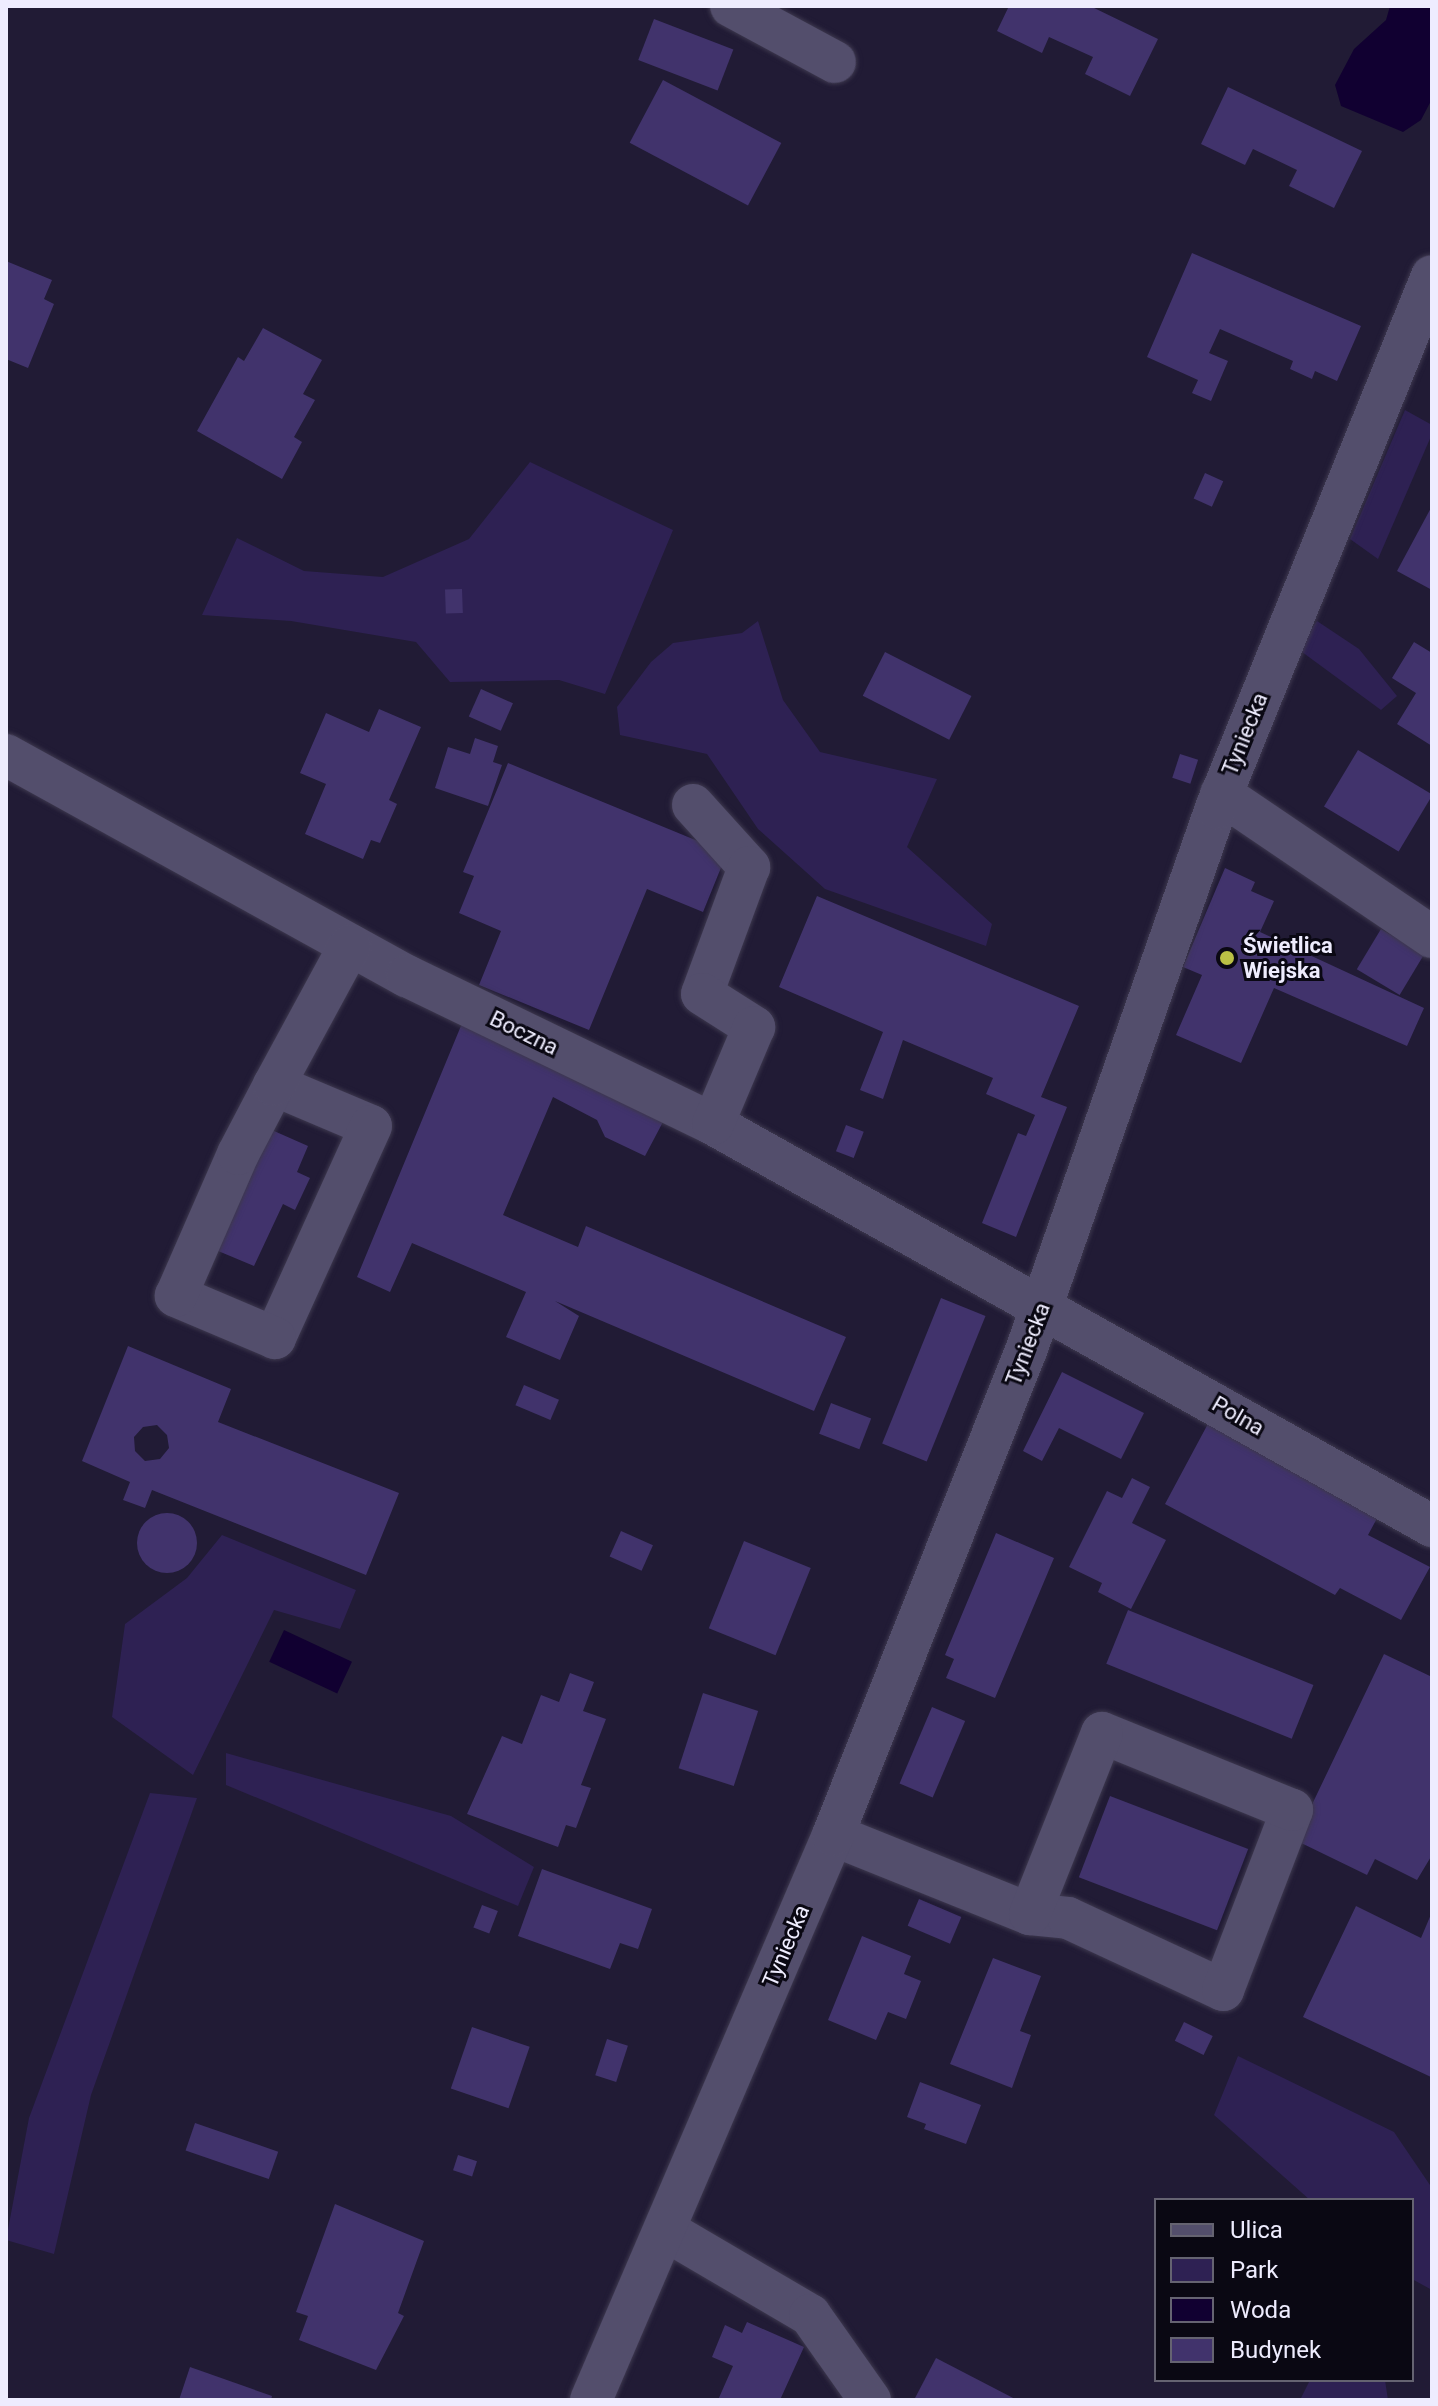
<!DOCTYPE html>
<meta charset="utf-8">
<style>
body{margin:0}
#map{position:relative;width:1438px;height:2406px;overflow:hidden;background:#211b35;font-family:Roboto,sans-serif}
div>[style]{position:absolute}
.green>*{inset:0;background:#2e2153}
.water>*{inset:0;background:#110031;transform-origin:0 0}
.building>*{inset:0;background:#41336c;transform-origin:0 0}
.round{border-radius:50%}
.roads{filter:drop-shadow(0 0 2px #3d384e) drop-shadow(0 0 2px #3d384e)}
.minor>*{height:42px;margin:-21px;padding:0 21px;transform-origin:21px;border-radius:21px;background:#534e6c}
.dots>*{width:22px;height:22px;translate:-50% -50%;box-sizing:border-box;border:4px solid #0a0813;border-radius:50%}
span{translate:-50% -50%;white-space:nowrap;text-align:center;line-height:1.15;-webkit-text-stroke:6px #0a0813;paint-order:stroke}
.street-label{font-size:22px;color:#eeecfe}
.poi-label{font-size:22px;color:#eeecfe;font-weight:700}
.left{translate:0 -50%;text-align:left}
.frame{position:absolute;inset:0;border:8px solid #eeecfe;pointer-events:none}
.legend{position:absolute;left:1154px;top:2198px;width:260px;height:184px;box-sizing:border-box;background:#0a0813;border:2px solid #656371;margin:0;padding:10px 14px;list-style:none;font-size:24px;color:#eeecfe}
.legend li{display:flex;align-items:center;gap:16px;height:40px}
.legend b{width:40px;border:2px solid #656371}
</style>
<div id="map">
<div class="green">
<div style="clip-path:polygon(1405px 410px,1432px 425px,1432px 434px,1378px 559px,1350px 539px)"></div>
<div style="clip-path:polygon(530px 462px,673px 530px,605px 694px,559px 680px,450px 682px,416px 642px,291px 621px,202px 615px,237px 538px,304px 571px,383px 577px,469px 539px)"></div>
<div style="clip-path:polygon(758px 621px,783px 700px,820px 752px,937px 779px,907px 847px,992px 924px,986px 946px,825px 889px,758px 829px,707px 754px,620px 735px,617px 707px,651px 662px,673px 643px,742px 633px)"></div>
<div style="clip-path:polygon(1317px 621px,1359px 649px,1397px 696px,1381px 710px,1298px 649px)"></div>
<div style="clip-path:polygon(222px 1535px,356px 1590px,340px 1629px,274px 1610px,193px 1775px,112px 1717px,125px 1624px,187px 1578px)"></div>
<div style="clip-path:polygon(226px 1753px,451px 1816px,534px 1867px,518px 1906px,226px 1785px)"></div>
<div style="clip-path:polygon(150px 1793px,197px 1798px,91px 2095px,54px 2254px,6px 2240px,29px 2118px)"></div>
<div style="clip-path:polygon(1238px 2056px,1394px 2132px,1432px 2188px,1432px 2290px,1412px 2279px,1412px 2200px,1310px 2200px,1214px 2115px)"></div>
<div style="clip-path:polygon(1310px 2380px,1385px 2380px,1388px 2400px,1300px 2400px)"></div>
</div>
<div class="water">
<div style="clip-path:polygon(1390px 6px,1432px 6px,1432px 99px,1421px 120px,1403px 132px,1341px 106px,1335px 85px,1354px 49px,1386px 20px)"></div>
<div style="left:284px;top:1630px;width:75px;height:35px;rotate:25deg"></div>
</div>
<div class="building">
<div style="clip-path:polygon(1009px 6px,1090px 6px,1158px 39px,1130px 96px,1085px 74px,1093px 57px,1049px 37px,1042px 53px,997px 31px)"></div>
<div style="left:654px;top:19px;width:85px;height:44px;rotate:21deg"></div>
<div style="left:663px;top:80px;width:134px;height:71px;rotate:28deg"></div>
<div style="clip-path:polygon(1228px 87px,1362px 151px,1334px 208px,1289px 186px,1297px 170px,1253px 149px,1245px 165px,1201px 144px)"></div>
<div style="clip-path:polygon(1192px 253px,1361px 326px,1337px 381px,1315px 371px,1312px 379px,1290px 369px,1293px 361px,1220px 329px,1209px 353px,1228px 361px,1211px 401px,1192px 393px,1198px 380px,1147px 357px)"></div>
<div style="clip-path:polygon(6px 261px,52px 280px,44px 299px,54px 304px,28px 368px,6px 359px)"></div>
<div style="clip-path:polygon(263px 328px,322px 360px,303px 394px,315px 400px,294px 437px,302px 442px,282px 479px,197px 431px,238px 357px,244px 361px)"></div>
<div style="left:1205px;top:473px;width:20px;height:28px;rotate:24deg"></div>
<div style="clip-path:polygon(1432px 506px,1432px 590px,1397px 571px)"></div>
<div style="left:462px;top:589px;width:24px;height:17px;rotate:88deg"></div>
<div style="clip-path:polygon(1414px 642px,1432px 653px,1432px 746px,1397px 724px,1416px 693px,1392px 678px)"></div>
<div style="left:885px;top:652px;width:97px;height:49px;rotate:27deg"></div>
<div style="left:481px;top:689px;width:35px;height:30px;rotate:24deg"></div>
<div style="clip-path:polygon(379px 709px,421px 727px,389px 800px,397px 804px,380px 843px,371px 840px,363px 859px,305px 834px,326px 784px,300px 773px,326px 713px,369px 732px)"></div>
<div style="clip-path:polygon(475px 738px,498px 746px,493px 762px,502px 765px,488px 806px,435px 788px,448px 747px,470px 754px)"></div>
<div style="left:1358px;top:750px;width:87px;height:66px;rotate:31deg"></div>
<div style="left:1180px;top:754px;width:19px;height:25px;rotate:18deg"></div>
<div style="clip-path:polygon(508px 763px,727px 853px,703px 912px,647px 889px,589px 1030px,479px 985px,501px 931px,459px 913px,474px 876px,463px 872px)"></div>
<div style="clip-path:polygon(1225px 868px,1255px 882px,1251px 891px,1274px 901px,1260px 932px,1424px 1008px,1407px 1046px,1274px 988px,1241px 1063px,1176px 1035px,1202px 975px,1183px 967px)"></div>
<div style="clip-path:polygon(817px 896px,1079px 1006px,1041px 1097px,1067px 1107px,1016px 1237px,982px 1223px,1018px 1133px,1026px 1136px,1035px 1115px,986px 1094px,993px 1078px,903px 1040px,883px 1099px,860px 1090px,883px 1032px,779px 987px)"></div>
<div style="left:1381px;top:929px;width:50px;height:47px;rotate:31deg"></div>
<div style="clip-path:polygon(463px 1021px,664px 1120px,645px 1156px,605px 1137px,597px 1120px,553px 1097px,503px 1215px,578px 1247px,586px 1226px,846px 1337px,814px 1411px,555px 1301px,579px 1316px,560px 1360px,506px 1337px,526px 1292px,412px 1243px,390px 1292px,357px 1277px)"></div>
<div style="left:846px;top:1125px;width:19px;height:28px;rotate:21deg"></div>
<div style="clip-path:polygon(265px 1127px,308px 1146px,297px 1172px,310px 1178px,295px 1210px,283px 1204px,254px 1266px,211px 1248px)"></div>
<div style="left:941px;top:1298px;width:48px;height:157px;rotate:22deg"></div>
<div style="clip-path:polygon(evenodd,128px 1346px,231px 1389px,218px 1422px,399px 1493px,366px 1575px,152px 1490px,145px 1508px,123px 1500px,130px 1482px,82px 1461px,128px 1346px,157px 1425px,167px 1435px,169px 1448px,160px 1459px,145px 1461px,135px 1451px,134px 1437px,143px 1427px,157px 1425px)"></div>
<div style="clip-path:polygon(1062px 1372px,1144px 1413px,1121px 1459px,1059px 1428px,1042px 1461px,1023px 1451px)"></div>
<div style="left:524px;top:1385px;width:38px;height:22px;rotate:23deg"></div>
<div style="left:831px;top:1403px;width:43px;height:33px;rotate:21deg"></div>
<div style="clip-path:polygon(1210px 1420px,1381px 1511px,1368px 1535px,1430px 1567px,1401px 1620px,1340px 1588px,1335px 1595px,1165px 1504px)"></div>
<div style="clip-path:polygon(1132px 1478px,1150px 1487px,1132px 1523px,1166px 1540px,1131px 1609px,1098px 1592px,1102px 1583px,1069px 1567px,1107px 1491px,1122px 1498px)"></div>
<div class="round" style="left:137px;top:1513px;width:60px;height:60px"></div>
<div style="left:621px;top:1531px;width:35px;height:28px;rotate:24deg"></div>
<div style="clip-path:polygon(996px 1533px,1054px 1558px,995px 1698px,946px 1678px,954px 1659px,945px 1655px)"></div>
<div style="left:744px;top:1541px;width:72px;height:94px;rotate:22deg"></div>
<div style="left:1128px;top:1610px;width:200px;height:58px;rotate:22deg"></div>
<div style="clip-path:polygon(1384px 1654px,1432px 1677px,1432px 1855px,1417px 1880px,1375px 1859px,1367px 1875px,1295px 1840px)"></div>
<div style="clip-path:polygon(570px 1673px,594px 1682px,583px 1711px,606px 1719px,581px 1785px,591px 1788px,576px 1828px,566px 1825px,558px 1847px,467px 1814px,502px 1736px,522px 1744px,541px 1695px,559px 1702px)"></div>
<div style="left:703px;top:1693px;width:58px;height:79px;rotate:18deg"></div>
<div style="left:932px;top:1707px;width:36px;height:83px;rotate:23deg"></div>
<div style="left:1110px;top:1796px;width:148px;height:87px;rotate:21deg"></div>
<div style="clip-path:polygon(542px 1869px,652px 1909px,638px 1949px,620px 1943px,610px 1969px,518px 1936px)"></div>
<div style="left:919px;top:1899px;width:46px;height:29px;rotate:23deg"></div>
<div style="left:482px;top:1905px;width:17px;height:24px;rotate:21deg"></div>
<div style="clip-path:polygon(1356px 1906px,1421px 1938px,1432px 1912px,1431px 2077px,1303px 2017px)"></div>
<div style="clip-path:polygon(862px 1936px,911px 1956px,904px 1974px,921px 1981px,906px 2019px,888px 2012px,876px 2040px,828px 2020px)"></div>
<div style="clip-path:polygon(993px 1958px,1041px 1976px,1020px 2031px,1031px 2035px,1012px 2088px,950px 2064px)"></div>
<div style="left:1184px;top:2022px;width:32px;height:21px;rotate:26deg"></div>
<div style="left:472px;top:2027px;width:61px;height:65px;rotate:19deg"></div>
<div style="left:607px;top:2039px;width:22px;height:38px;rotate:18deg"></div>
<div style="clip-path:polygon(920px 2082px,981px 2105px,966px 2144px,924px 2129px,926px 2124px,907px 2117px)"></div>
<div style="left:195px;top:2123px;width:88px;height:29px;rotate:19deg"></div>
<div style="left:458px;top:2155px;width:20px;height:16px;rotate:18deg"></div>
<div style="clip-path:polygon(335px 2204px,424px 2241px,398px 2313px,404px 2316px,376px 2370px,299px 2340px,308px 2316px,296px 2312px)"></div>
<div style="clip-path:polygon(747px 2322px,804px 2347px,780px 2400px,718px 2400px,733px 2366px,712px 2357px,725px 2325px,742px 2333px)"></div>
<div style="clip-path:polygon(936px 2358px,1017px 2400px,914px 2400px)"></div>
<div style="clip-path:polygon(190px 2367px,272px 2396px,271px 2400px,179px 2400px)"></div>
</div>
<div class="roads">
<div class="minor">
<div style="left:731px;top:6px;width:118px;rotate:28.3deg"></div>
<div style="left:6px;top:755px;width:458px;rotate:28.9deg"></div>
<div style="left:407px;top:976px;width:340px;rotate:25.8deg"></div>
<div style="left:713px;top:1124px;width:824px;rotate:29.21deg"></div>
<div style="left:1221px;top:794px;width:255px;rotate:34.1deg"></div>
<div style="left:693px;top:805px;width:84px;rotate:47.9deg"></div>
<div style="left:749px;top:867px;width:135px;rotate:110.3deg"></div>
<div style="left:702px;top:994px;width:62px;rotate:32.4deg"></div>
<div style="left:754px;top:1027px;width:105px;rotate:112.9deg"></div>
<div style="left:274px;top:1085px;width:105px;rotate:22.9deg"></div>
<div style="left:371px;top:1126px;width:233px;rotate:114.4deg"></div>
<div style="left:275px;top:1338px;width:108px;rotate:-157deg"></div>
<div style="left:176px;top:1296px;width:155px;rotate:-66.4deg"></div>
<div style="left:238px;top:1154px;width:78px;rotate:-62.4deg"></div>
<div style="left:274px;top:1085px;width:159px;rotate:-61.5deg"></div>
<div style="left:833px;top:1835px;width:212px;rotate:21.9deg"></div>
<div style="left:1030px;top:1914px;width:38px;rotate:6deg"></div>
<div style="left:1068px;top:1918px;width:171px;rotate:24.9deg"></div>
<div style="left:1223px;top:1990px;width:193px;rotate:-69deg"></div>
<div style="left:1292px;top:1810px;width:205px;rotate:-157.9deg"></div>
<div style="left:1102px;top:1733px;width:195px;rotate:111.7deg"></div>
<div style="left:665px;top:2230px;width:168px;rotate:30.4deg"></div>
<div style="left:810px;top:2315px;width:104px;rotate:54.8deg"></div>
<div style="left:591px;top:2400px;width:615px;rotate:-66.81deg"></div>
<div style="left:833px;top:1835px;width:524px;rotate:-68.28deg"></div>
<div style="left:1027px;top:1348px;width:572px;rotate:-70.71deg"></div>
<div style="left:1216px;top:808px;width:574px;rotate:-67.9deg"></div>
</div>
</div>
<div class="dots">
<div style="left:1227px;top:958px;background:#bac045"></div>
</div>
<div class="street-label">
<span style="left:1245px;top:734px;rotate:-68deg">Tyniecka</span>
<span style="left:524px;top:1033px;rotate:26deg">Boczna</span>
<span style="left:1028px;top:1344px;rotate:-69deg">Tyniecka</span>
<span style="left:1238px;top:1416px;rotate:30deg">Polna</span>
<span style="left:786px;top:1946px;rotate:-67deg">Tyniecka</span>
</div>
<div class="poi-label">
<span class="left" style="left:1243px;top:958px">Świetlica<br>Wiejska</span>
</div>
<div class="frame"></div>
<ul class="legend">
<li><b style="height:10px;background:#534e6c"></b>Ulica</li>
<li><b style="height:22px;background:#2e2153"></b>Park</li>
<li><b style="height:22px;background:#110031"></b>Woda</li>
<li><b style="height:22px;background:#41336c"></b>Budynek</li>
</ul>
</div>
